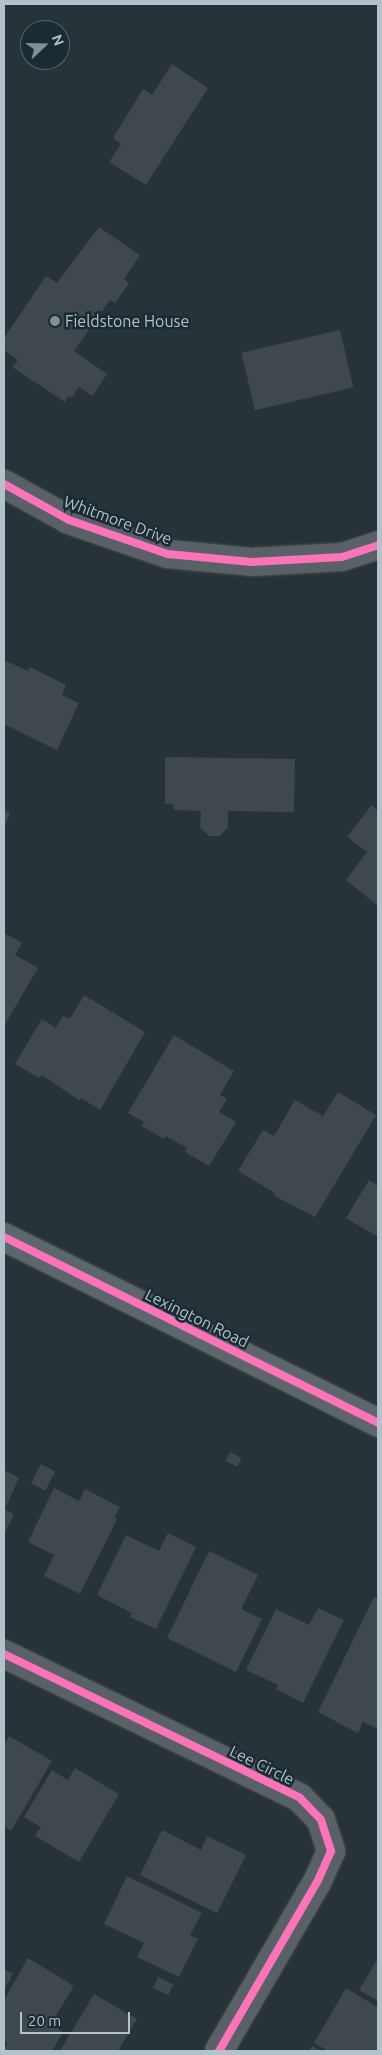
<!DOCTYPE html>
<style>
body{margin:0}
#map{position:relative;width:382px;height:2055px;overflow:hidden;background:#283339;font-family:Ubuntu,sans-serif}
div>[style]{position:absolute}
.building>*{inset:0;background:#3f484d;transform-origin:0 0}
.roads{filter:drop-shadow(0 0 1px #474f53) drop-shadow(0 0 1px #474f53)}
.minor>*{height:28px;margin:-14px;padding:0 14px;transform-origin:14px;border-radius:14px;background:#596166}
.secondary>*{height:28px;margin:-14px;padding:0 14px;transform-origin:14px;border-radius:14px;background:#5d666b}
.cycleway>*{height:8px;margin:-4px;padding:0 4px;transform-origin:4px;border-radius:4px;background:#fb73b8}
.dots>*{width:14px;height:14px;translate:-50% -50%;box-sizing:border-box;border:2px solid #1b2b33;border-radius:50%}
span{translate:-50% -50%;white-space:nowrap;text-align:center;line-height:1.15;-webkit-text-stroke:5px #1b2b33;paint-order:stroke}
.poi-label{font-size:16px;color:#b2c1ca}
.left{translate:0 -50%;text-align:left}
.street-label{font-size:16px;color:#b2c1ca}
.frame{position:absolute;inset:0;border:5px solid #b2c1ca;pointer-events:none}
.north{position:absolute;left:20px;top:20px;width:50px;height:50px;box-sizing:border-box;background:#1b2b33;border:1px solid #57676f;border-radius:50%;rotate:69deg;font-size:14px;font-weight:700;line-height:20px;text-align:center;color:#b2c1ca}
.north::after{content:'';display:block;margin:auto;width:18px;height:22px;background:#828f97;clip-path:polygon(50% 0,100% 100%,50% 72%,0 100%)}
.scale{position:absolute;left:20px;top:2012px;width:110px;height:22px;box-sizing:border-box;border:2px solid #b2c1ca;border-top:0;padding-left:6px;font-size:15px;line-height:18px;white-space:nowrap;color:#b2c1ca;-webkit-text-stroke:4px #1b2b33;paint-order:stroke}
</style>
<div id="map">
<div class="building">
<div style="clip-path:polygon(172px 64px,208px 88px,146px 185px,109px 162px,121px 144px,113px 138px,143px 89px,152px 95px)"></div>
<div style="clip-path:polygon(99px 227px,140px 255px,124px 279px,129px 283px,115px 303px,110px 300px,74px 351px,107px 374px,92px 396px,79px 387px,72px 397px,69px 396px,65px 402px,12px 367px,18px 360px,4px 350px,4px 338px,46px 276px,57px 283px)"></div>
<div style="left:340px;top:330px;width:59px;height:101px;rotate:77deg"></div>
<div style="clip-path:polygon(4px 660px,28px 671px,30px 667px,66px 685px,62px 695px,79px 703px,57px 750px,6px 725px,4px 730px)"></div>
<div style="clip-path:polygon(165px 757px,295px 759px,294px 812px,228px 811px,228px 827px,220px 836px,209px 836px,200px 827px,201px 811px,174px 810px,173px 804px,165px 804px)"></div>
<div style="clip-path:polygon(372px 805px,378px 810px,378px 906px,346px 880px,367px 852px,347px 837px)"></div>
<div style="clip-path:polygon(4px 810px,10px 813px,4px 827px)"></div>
<div style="clip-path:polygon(4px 933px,22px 943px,15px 955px,38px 968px,4px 1026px)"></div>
<div style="clip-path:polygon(84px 995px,145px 1032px,100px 1110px,81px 1098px,80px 1101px,42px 1075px,39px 1078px,15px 1064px,42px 1019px,56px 1028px,63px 1016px,70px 1019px)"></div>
<div style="clip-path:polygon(174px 1035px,234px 1071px,220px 1095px,227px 1099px,219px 1112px,236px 1122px,209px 1166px,185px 1152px,187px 1148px,166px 1136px,164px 1139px,142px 1126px,144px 1122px,128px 1113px)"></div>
<div style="clip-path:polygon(338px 1092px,376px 1115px,315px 1217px,273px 1195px,275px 1193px,238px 1171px,263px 1130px,274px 1136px,295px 1100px,323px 1116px)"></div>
<div style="clip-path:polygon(369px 1180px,377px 1185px,378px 1183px,378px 1237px,346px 1218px)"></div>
<div style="left:230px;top:1452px;width:13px;height:10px;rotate:27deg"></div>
<div style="left:41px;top:1464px;width:16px;height:22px;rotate:27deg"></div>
<div style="clip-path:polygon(4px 1470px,19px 1478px,5px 1509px,14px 1514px,4px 1535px)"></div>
<div style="clip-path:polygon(54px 1488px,79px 1501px,85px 1489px,120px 1507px,114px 1518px,117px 1519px,80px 1594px,44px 1576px,54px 1555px,28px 1542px)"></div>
<div style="clip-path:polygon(168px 1533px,196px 1547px,156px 1629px,130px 1617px,132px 1613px,97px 1595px,126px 1535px,159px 1551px)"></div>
<div style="clip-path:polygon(209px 1551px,258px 1575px,241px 1609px,262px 1619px,236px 1672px,167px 1638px)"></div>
<div style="clip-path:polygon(374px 1597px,378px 1599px,378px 1729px,363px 1722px,358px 1733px,318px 1712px)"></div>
<div style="clip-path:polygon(318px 1608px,344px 1620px,303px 1703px,276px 1689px,278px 1685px,246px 1670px,276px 1609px,309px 1625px)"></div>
<div style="clip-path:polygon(9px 1736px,52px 1761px,11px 1831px,4px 1826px,4px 1745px)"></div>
<div style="clip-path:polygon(75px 1768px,119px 1794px,79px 1862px,35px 1836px,41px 1827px,24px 1817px,52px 1770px,68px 1780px)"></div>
<div style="clip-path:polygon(162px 1830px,201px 1850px,207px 1836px,246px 1855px,217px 1913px,140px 1875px)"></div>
<div style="clip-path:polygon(127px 1876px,202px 1913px,190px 1935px,198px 1939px,179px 1977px,137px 1957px,144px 1943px,104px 1924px)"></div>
<div style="clip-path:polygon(28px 1958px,74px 1986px,51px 2024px,63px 2032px,52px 2051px,4px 2050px,7px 2043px,4px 2040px,4px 2000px)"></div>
<div style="clip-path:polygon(378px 1958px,378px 2001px,359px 1990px)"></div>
<div style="clip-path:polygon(4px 1969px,13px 1974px,4px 1990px)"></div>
<div style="left:158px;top:1977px;width:17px;height:12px;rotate:25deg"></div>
<div style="clip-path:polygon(346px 1988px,378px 2007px,378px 2051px,328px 2051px,314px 2043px)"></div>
<div style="clip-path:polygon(94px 1994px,137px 2019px,118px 2051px,60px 2051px)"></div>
<div style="clip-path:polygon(312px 2046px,322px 2051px,309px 2051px)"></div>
</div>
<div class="roads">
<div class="minor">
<div style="left:4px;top:484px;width:74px;rotate:29deg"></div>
<div style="left:69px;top:520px;width:105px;rotate:19deg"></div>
<div style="left:168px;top:554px;width:84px;rotate:5.4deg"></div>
<div style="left:252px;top:562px;width:90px;rotate:-3.2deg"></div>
<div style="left:342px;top:557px;width:38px;rotate:-18deg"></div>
<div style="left:4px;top:1654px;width:329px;rotate:25.9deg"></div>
<div style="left:300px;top:1798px;width:30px;rotate:46deg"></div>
<div style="left:321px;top:1820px;width:33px;rotate:72deg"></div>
<div style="left:331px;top:1851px;width:34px;rotate:114deg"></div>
<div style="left:317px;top:1882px;width:195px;rotate:120.1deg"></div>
</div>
<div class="secondary">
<div style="left:4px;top:1237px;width:418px;rotate:26.4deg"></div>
</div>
</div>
<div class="cycleway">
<div style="left:4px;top:484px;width:74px;rotate:29deg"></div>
<div style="left:69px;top:520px;width:105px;rotate:19deg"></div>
<div style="left:168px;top:554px;width:84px;rotate:5.4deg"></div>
<div style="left:252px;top:562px;width:90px;rotate:-3.2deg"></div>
<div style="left:342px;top:557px;width:38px;rotate:-18deg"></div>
<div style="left:4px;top:1237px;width:418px;rotate:26.4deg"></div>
<div style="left:4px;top:1654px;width:329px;rotate:25.9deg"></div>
<div style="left:300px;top:1798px;width:30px;rotate:46deg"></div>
<div style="left:321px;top:1820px;width:33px;rotate:72deg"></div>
<div style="left:331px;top:1851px;width:34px;rotate:114deg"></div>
<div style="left:317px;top:1882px;width:195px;rotate:120.1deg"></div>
</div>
<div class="dots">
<div style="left:55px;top:321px;background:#828f97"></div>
</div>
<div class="poi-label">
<span class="left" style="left:65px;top:321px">Fieldstone House</span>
</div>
<div class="street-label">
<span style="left:118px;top:520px;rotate:20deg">Whitmore Drive</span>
<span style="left:197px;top:1318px;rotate:26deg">Lexington Road</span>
<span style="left:262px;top:1765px;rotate:26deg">Lee Circle</span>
</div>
<div class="frame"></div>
<div class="north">N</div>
<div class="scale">20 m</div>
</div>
